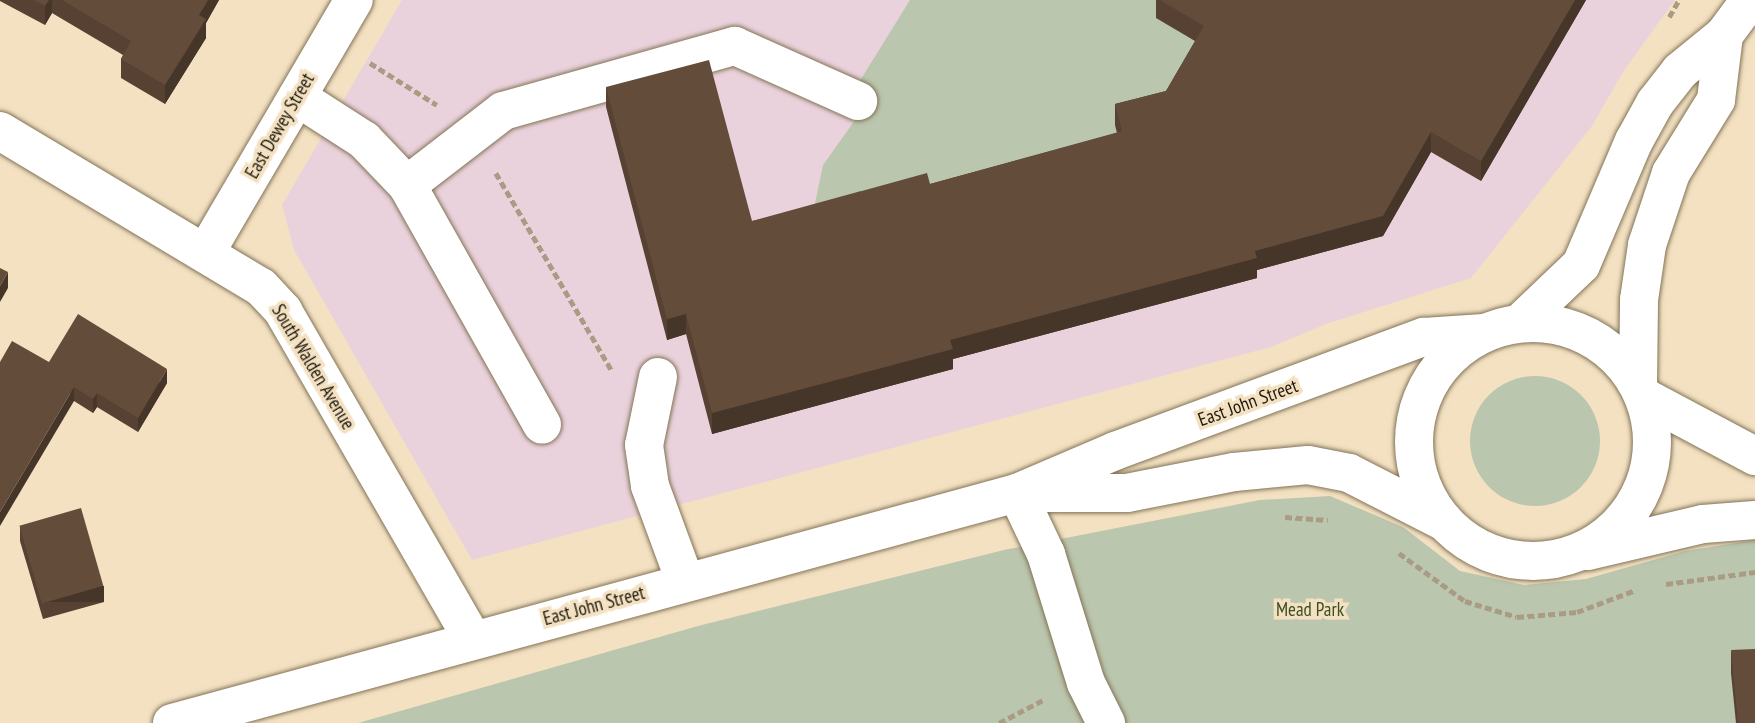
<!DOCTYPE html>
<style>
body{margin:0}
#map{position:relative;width:1755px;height:723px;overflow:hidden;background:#f3e1c2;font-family:"PT Sans Narrow",sans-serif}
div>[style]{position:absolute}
.commercial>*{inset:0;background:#ead2dd}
.green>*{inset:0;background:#bac6ad}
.round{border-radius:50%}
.path>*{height:4.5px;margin-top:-2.25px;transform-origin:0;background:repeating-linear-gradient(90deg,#aa9c84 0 7px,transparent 0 10.5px)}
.roads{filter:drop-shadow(0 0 2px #837457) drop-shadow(0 0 2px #837457)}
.minor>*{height:38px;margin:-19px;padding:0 19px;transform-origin:19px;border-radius:19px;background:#fff}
.minor>.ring{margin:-19px;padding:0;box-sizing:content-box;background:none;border:38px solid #fff;border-radius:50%}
.wall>*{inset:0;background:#564133}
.shaded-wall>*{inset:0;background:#463529;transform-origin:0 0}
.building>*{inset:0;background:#644c3b;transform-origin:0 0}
span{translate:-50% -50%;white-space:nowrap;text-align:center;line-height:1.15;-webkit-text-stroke:7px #f3e1c2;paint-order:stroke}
.street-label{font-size:19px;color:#1e180c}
.park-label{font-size:19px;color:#3d4f22}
</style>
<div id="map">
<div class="commercial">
<div style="clip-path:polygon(402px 0,1675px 0,1623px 72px,1592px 126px,1471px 278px,1326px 324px,1271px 347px,472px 560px,294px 250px,282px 205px)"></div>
</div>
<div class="green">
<div style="clip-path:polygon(910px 0,1167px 0,1204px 46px,1179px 89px,1118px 138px,927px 194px,814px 208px,823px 165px,855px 120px,861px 79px)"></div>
<div class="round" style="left:1470px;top:376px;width:130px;height:130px"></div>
<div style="clip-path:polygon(1330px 496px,1403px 527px,1460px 571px,1524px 585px,1586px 579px,1685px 551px,1755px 540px,1755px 723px,358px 723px,698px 626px,1004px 550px,1260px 500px)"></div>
</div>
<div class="path">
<div style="left:1669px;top:17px;width:20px;rotate:-60deg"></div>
<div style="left:370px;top:63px;width:79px;rotate:32.1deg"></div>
<div style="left:496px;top:173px;width:229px;rotate:59.6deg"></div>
<div style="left:1285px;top:517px;width:43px;rotate:4deg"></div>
<div style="left:1399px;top:553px;width:82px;rotate:36deg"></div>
<div style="left:1465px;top:601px;width:54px;rotate:17.1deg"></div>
<div style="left:1517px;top:617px;width:60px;rotate:-4.8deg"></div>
<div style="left:1577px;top:612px;width:60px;rotate:-20.6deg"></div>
<div style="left:1666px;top:584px;width:90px;rotate:-7.7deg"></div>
<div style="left:999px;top:723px;width:52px;rotate:-27.6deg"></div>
</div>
<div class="roads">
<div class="minor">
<div style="left:297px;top:97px;width:80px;rotate:32.7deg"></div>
<div style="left:364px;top:140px;width:62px;rotate:46.3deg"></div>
<div style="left:407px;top:185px;width:275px;rotate:60.6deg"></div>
<div style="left:0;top:131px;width:304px;rotate:30.9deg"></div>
<div style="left:261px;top:287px;width:33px;rotate:47deg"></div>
<div style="left:283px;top:311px;width:379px;rotate:60deg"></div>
<div style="left:407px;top:185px;width:121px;rotate:-37.6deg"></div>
<div style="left:503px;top:111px;width:241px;rotate:-15.7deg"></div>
<div style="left:735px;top:46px;width:135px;rotate:24.1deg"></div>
<div style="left:206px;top:252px;width:292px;rotate:-59.6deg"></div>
<div style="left:1520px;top:323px;width:84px;rotate:-43.6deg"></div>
<div style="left:1581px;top:265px;width:135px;rotate:-66.9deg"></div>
<div style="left:1634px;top:141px;width:43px;rotate:-61.1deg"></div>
<div style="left:1655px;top:103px;width:41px;rotate:-52deg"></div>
<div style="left:1680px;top:71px;width:57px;rotate:-39.3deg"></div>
<div style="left:1724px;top:35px;width:44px;rotate:-53.4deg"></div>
<div class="ring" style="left:1414px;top:323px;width:200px;height:200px"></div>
<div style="left:658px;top:377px;width:69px;rotate:101.6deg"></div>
<div style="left:644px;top:445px;width:41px;rotate:81.7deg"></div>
<div style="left:650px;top:486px;width:101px;rotate:69.8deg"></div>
<div style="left:1638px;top:384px;width:84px;rotate:-89.3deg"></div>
<div style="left:1639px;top:300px;width:56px;rotate:-81.7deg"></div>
<div style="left:1647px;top:245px;width:76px;rotate:-71.6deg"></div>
<div style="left:1671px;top:173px;width:86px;rotate:-58.3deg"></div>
<div style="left:1716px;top:100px;width:65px;rotate:-83deg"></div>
<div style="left:1644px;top:397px;width:126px;rotate:28deg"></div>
<div style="left:1017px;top:493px;width:68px;rotate:64.6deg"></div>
<div style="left:1046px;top:554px;width:135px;rotate:72.8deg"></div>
<div style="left:1086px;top:683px;width:45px;rotate:63.4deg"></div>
<div style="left:1033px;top:493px;width:94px"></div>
<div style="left:1127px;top:493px;width:109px;rotate:-11.1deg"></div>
<div style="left:1234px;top:472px;width:74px;rotate:-5.4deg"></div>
<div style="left:1308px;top:465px;width:42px;rotate:11deg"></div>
<div style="left:1349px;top:473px;width:106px;rotate:27.1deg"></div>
<div style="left:1588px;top:551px;width:118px;rotate:-13.2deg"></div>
<div style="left:1703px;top:524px;width:52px;rotate:-4.4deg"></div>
<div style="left:172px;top:723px;width:876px;rotate:-15.23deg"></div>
<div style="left:1017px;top:493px;width:107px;rotate:-23.2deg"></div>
<div style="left:1115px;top:451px;width:329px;rotate:-20.3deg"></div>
<div style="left:1424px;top:337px;width:60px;rotate:-3.8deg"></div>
</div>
</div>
<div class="wall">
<div style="clip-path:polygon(0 0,219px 0,206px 23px,206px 38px,165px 104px,121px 78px,121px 59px,123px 55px,52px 13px,45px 25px,0 1px)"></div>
<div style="clip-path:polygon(1156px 0,1586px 0,1481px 181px,1431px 152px,1383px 236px,1257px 270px,1257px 278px,953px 359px,953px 369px,712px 434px,686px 334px,667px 340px,606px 107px,606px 87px,752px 221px,930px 184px,1117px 133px,1115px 125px,1115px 104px,1166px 91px,1195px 41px,1156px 18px)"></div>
<div style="clip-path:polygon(49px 362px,167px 383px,138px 432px,97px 407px,93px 413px,74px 401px)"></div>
<div style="clip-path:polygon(20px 526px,104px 602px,43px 619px,20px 541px)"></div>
<div style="clip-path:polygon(1731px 650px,1755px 723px,1736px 723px,1731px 673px)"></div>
</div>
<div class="shaded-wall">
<div style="clip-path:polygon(49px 0,52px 0,52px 13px,45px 25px,45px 6px)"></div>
<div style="clip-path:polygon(208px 0,219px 0,206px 23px,206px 38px,165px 104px,165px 85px,199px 15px)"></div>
<div style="clip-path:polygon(1575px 0,1586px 0,1481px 181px,1481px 161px)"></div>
<div style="clip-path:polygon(1431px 132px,1431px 152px,1383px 236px,1257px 270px,1257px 278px,953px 359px,953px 369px,712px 434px,712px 413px,950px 340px,1255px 251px)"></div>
<div style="clip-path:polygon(8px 272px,8px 288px,0 302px,0 286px)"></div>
<div style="clip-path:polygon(686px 314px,686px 334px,667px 340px,667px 319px)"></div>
<div style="clip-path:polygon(167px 369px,167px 383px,138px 432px,138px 418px)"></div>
<div style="clip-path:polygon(74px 387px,74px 401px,0 526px,0 512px)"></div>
<div style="clip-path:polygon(97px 393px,97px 407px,93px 413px,93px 399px)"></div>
<div style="left:104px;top:586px;width:16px;height:63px;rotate:90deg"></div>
</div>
<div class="building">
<div style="clip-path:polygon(34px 0,49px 0,45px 6px)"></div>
<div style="clip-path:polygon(62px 0,208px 0,199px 15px,206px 19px,165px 85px,121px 59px,131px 41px)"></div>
<div style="clip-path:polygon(1160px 0,1575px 0,1481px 161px,1431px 132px,1383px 216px,1255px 251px,1257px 258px,950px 340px,953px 349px,712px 413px,686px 314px,667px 319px,606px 87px,709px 60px,752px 221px,927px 173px,930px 184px,1122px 131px,1115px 104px,1166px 91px,1204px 26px)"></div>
<div style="clip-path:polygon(0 268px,8px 272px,0 286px)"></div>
<div style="clip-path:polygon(78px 314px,167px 369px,138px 418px,97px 393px,93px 399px,74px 387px,0 512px,0 362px,12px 341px,49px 362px)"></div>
<div style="left:81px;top:508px;width:81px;height:64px;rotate:74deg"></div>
<div style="clip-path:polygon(1755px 649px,1755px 723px,1738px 723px,1731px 650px)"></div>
</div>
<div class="street-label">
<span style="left:280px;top:126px;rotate:-60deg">East Dewey Street</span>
<span style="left:313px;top:367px;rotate:59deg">South Walden Avenue</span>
<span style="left:1248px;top:403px;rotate:-20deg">East John Street</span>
<span style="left:594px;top:606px;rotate:-15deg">East John Street</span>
</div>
<div class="park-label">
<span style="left:1310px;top:610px">Mead Park</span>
</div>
</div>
